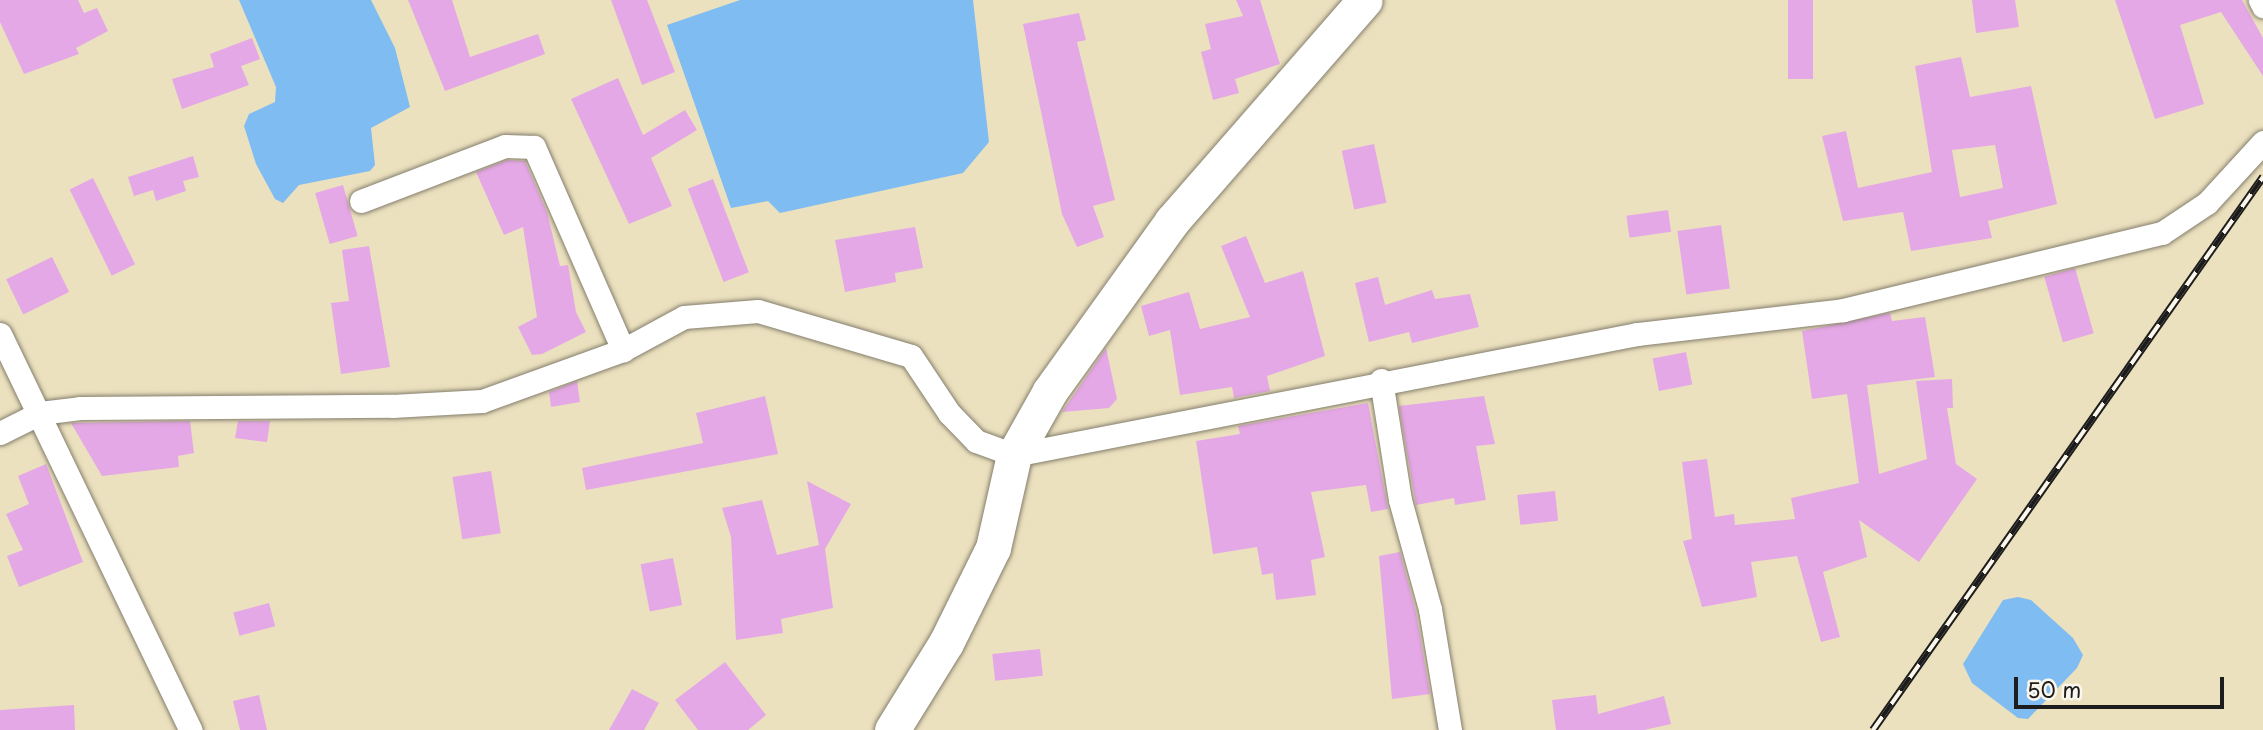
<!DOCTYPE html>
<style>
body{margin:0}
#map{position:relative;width:2263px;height:730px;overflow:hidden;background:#ebe1be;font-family:"Playpen Sans",sans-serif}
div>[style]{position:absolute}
.water>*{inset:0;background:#7fbcf2}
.building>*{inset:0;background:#e5a8e6;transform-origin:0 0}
.roads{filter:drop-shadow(0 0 2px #847e6d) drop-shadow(0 0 2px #847e6d)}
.street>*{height:23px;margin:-11.5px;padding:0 11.5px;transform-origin:11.5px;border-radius:11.5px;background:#fff}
.primary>*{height:35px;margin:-17.5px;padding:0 17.5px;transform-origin:17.5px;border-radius:17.5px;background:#fff}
.rail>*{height:8px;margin-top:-4px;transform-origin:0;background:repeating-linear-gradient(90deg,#fbf7ec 0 16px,#1c1c1c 0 32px);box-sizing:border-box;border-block:2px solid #1c1c1c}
span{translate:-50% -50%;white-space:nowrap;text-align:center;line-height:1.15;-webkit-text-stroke:7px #fbf7ec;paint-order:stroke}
.scale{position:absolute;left:2014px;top:677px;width:210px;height:32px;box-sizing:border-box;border:4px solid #1c1c1c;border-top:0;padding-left:9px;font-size:21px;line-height:24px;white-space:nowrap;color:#1c1c1c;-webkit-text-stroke:5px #fbf7ec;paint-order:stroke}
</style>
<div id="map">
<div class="water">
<div style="clip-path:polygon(239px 0,371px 0,395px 48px,410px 107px,371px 128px,375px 165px,370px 171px,299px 185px,283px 203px,275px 199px,256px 164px,244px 126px,249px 114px,275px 102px,276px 87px)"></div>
<div style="clip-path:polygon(740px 0,973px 0,989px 142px,963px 173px,780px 213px,768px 201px,731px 208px,667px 25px)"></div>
<div style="clip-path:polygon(2018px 597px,2031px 600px,2073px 638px,2083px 655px,2077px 668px,2028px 719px,2018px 718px,1972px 683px,1963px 664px,2003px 600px)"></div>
</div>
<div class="building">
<div style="clip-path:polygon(0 0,78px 0,84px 13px,97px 8px,108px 31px,76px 48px,79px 54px,24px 74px,0 22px)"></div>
<div style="clip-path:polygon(408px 0,452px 0,470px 57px,538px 34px,545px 54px,445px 91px)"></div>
<div style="clip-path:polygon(611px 0,647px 0,675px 72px,642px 85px)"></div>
<div style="clip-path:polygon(1236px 0,1260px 0,1280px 64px,1235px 79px,1239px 93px,1213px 100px,1201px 52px,1211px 49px,1205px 24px,1243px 16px)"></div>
<div style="left:1788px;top:0;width:25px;height:79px"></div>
<div style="clip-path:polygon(1972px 0,2015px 0,2019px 27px,1976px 33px)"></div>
<div style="clip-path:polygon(2115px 0,2242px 0,2263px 38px,2263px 76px,2221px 12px,2180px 25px,2204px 104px,2155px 119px)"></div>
<div style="clip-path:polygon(1079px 13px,1086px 40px,1077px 42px,1115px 200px,1093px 206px,1104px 237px,1077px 247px,1062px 214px,1023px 24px)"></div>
<div style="clip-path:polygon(252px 38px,260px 59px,241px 66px,249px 85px,182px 109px,172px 79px,214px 67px,210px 54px)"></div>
<div style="clip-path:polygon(evenodd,1961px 57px,1970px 97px,2031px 86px,2057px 204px,1988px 221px,1992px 238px,1911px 251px,1903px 212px,1843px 221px,1822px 136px,1846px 131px,1858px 188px,1932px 172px,1915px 66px,1961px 57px,1995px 145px,2003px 188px,1960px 197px,1952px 150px,1995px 145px)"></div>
<div style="clip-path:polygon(618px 78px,643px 135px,685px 110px,697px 130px,651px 158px,672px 206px,629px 224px,571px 99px)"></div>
<div style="left:1374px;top:144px;width:60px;height:33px;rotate:78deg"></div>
<div style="clip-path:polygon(193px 156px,199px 177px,183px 181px,186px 191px,156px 201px,153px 190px,134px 196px,128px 177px)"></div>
<div style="clip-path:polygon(507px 160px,525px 161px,547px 212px,560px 266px,568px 265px,576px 312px,586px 332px,542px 354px,532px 355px,518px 327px,537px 317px,523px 227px,504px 235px,476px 172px)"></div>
<div style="left:93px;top:178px;width:96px;height:26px;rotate:64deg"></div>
<div style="left:713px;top:179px;width:100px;height:27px;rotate:69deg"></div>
<div style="left:343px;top:185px;width:53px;height:29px;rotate:74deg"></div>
<div style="left:1668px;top:210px;width:22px;height:42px;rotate:82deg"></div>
<div style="left:1721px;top:225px;width:64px;height:44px;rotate:82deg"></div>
<div style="clip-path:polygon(915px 227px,923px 268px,895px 273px,896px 282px,845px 292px,835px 240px)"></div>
<div style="clip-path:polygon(1246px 236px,1265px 283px,1303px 271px,1325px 356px,1267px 376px,1270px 391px,1234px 398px,1232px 387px,1180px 395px,1170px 330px,1149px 336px,1141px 306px,1189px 292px,1200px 329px,1250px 317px,1221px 246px)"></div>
<div style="clip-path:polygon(369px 246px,390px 367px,341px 374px,331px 303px,349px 301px,342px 250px)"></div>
<div style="left:52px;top:257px;width:39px;height:51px;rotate:64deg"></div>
<div style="left:2075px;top:268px;width:68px;height:32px;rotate:74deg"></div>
<div style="clip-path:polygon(1378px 277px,1385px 305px,1432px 290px,1435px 299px,1470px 294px,1479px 327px,1412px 343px,1409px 332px,1369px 342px,1355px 283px)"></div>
<div style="clip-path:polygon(1890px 313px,1892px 321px,1925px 317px,1935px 377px,1867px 385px,1879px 474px,1927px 459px,1916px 381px,1952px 379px,1953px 408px,1947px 408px,1956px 464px,1977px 479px,1919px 562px,1859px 520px,1867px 557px,1823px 572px,1840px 637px,1821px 642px,1797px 556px,1751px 562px,1757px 597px,1702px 607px,1683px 541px,1692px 539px,1682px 462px,1707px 459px,1715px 517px,1734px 514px,1735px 525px,1795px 519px,1791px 498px,1859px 483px,1847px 394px,1812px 399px,1802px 331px)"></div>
<div style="clip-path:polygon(1106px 348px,1117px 399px,1109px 408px,1062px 412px)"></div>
<div style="left:1686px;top:352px;width:33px;height:34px;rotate:79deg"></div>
<div style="clip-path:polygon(577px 381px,580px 402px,551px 407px,549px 392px)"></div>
<div style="clip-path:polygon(765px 396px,778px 454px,586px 490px,582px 468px,703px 443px,696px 413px)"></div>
<div style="clip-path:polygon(1484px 396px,1495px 444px,1476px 446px,1486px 500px,1455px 505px,1454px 498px,1416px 505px,1399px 406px)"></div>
<div style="clip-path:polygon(1368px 403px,1388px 509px,1371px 512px,1366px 485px,1311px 492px,1325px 557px,1311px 560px,1316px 595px,1276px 600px,1273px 573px,1262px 575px,1257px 547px,1213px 554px,1196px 441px,1240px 434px,1238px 426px)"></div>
<div style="clip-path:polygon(190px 421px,194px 453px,178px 456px,179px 467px,102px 476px,71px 423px)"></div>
<div style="clip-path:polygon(238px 421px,270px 421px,267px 442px,235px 438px)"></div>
<div style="clip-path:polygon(46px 464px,83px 562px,19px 587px,7px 556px,23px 550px,6px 514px,29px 504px,18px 476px)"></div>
<div style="left:491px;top:471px;width:63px;height:39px;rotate:81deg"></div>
<div style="clip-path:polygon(807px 481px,851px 504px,825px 549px,833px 608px,781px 619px,783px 633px,736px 640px,731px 537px,722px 508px,762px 500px,777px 555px,819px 545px)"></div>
<div style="left:1555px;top:491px;width:30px;height:38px;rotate:84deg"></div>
<div style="clip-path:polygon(1400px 552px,1416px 612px,1430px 694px,1392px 699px,1379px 556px)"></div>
<div style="left:673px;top:558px;width:48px;height:33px;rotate:79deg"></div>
<div style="left:269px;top:603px;width:24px;height:37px;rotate:75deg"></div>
<div style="left:1040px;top:649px;width:27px;height:48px;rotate:84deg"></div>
<div style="clip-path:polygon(725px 662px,766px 715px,748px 730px,698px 730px,675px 700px)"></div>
<div style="clip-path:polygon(632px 689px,659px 703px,644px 730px,609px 730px)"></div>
<div style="clip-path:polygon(259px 695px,267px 730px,240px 730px,233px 701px)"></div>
<div style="clip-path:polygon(1596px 695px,1598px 714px,1664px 696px,1671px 724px,1644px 730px,1556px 730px,1552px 700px)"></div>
<div style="clip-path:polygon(74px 705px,75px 730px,0 730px,0 710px)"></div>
</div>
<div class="roads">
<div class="street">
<div style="left:2260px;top:0;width:7px;rotate:63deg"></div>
<div style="left:361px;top:201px;width:154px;rotate:-20.9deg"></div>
<div style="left:505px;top:146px;width:29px;rotate:2deg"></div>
<div style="left:534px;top:147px;width:222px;rotate:66.3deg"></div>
<div style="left:0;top:334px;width:440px;rotate:64.3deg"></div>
<div style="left:1381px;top:380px;width:121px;rotate:81deg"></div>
<div style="left:1400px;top:500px;width:113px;rotate:74.6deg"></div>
<div style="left:1430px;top:609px;width:123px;rotate:80.6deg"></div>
<div style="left:0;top:433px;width:45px;rotate:-26.6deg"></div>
<div style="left:40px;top:413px;width:40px;rotate:-7.1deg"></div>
<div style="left:80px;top:408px;width:312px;rotate:-0.4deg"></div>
<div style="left:392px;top:406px;width:90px;rotate:-3.2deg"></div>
<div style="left:482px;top:401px;width:150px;rotate:-19.9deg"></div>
<div style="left:623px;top:350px;width:69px;rotate:-28.4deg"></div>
<div style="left:684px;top:317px;width:74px;rotate:-4.6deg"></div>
<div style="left:758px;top:311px;width:159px;rotate:16.4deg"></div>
<div style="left:911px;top:356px;width:69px;rotate:56.3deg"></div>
<div style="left:949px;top:413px;width:39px;rotate:46deg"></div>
<div style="left:976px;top:441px;width:40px;rotate:20.2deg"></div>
<div style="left:1014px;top:455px;width:635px;rotate:-10.99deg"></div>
<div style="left:1637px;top:334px;width:207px;rotate:-6.6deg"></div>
<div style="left:1843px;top:310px;width:328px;rotate:-13.6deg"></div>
<div style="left:2162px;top:233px;width:54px;rotate:-33.7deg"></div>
<div style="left:2207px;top:203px;width:83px;rotate:-47.4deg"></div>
</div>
<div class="primary">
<div style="left:892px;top:730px;width:102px;rotate:-58.2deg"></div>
<div style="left:946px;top:643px;width:106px;rotate:-63.7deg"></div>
<div style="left:993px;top:548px;width:95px;rotate:-77.3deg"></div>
<div style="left:1014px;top:455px;width:73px;rotate:-60.6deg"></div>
<div style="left:1050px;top:391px;width:209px;rotate:-54.3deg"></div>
<div style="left:1172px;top:221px;width:293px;rotate:-48.9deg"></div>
</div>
</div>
<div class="rail">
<div style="left:1873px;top:730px;width:677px;rotate:-54.81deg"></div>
</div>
<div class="scale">50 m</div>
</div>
